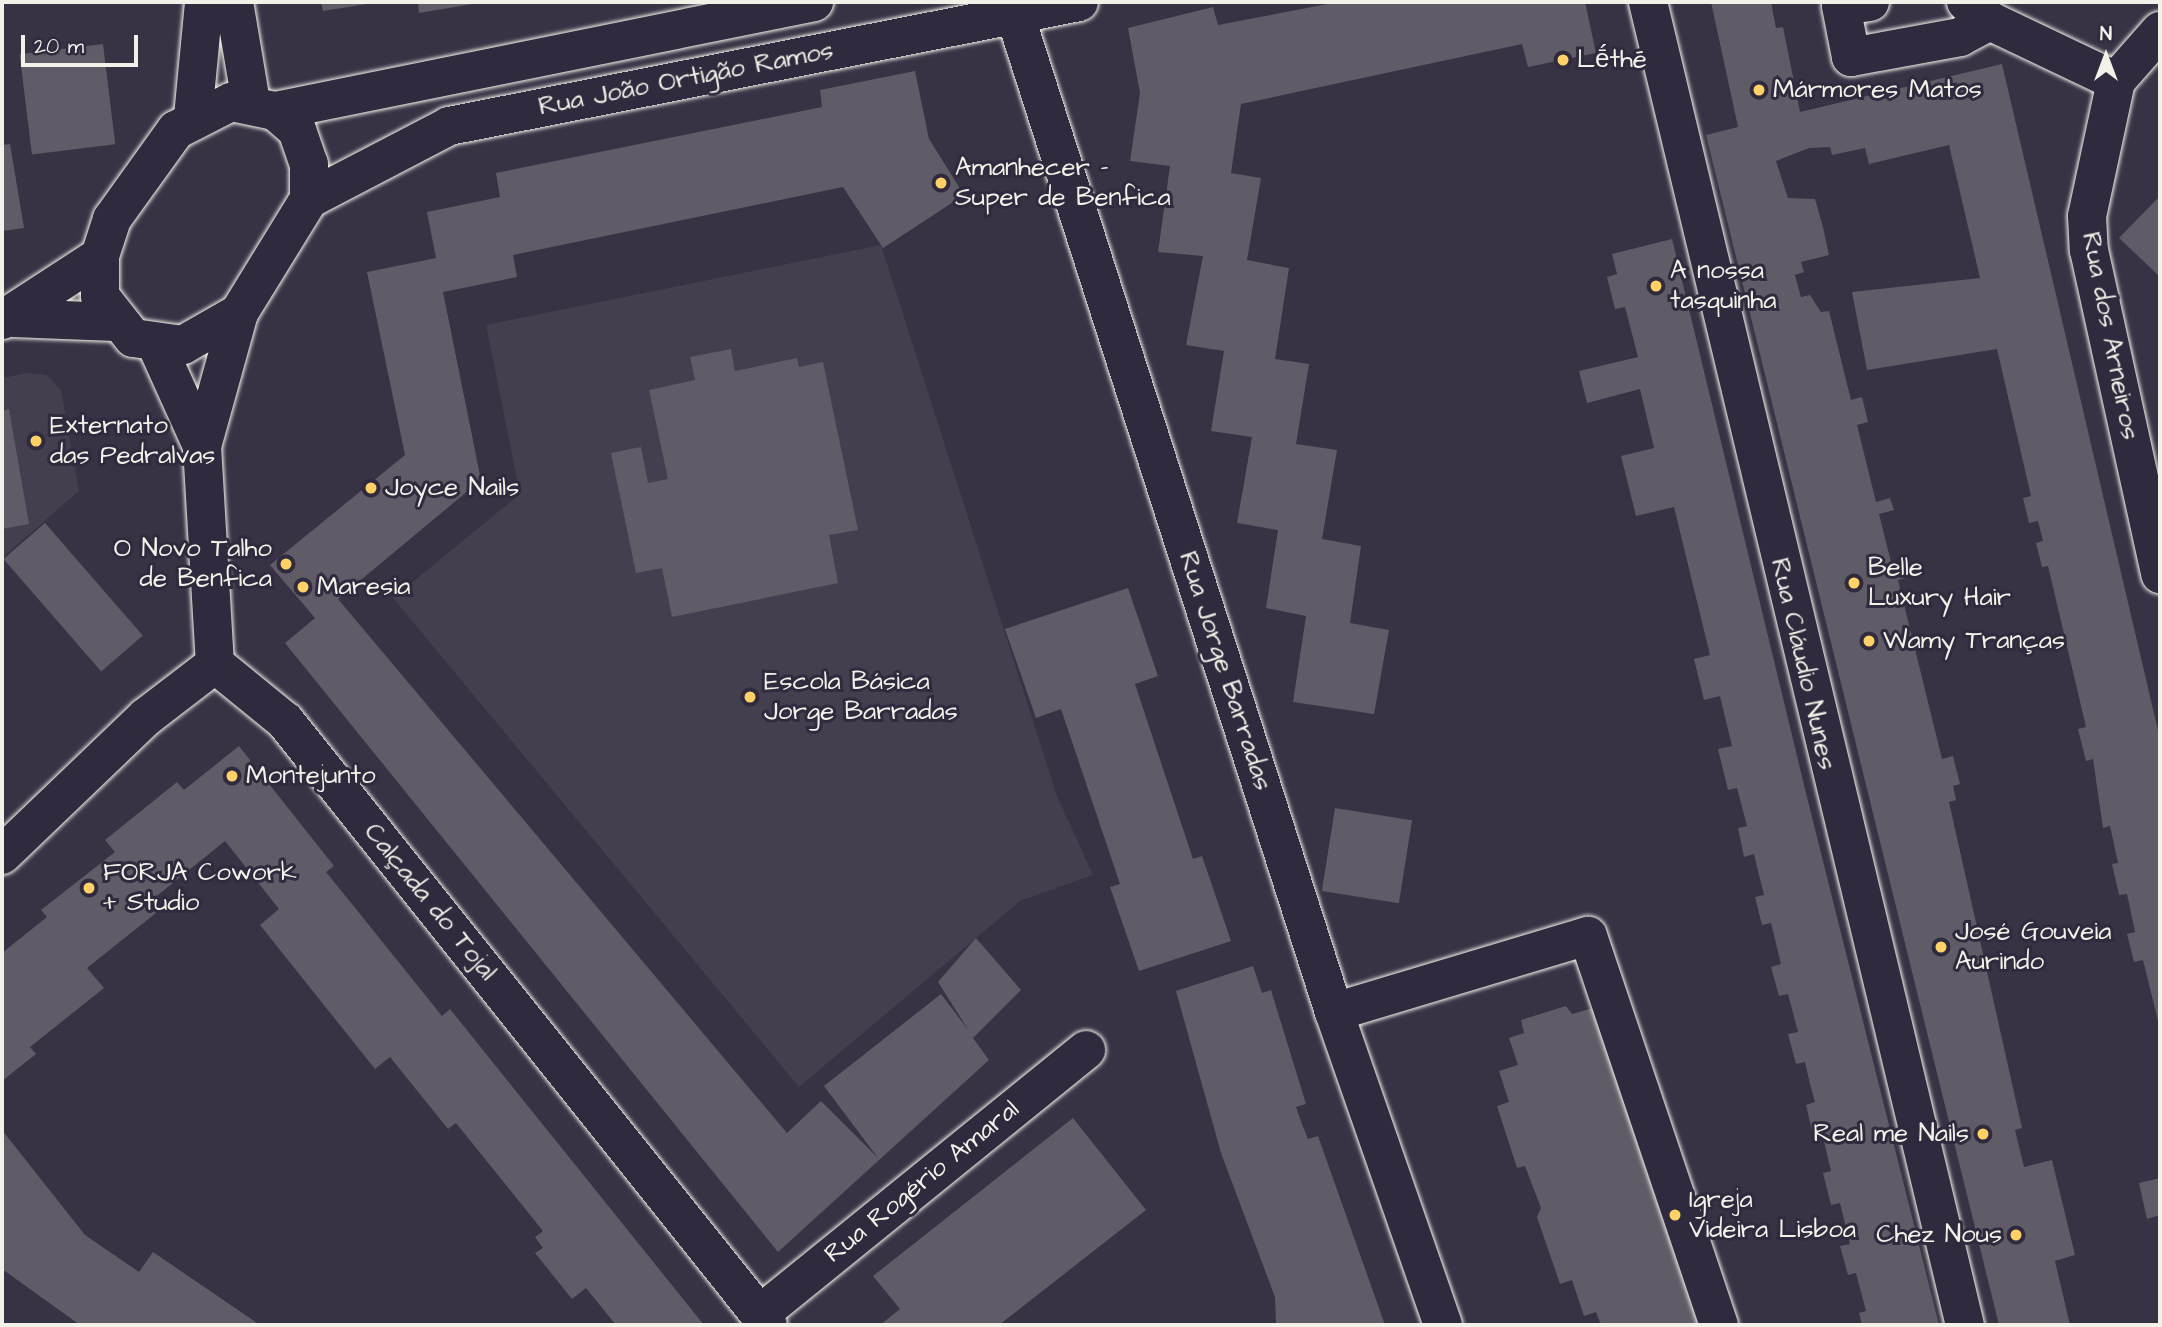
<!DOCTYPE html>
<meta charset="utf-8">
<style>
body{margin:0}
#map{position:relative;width:2162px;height:1327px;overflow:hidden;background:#373244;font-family:"Architects Daughter",sans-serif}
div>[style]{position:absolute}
.built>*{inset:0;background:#433f4e}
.building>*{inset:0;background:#5f5c67;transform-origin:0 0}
.roads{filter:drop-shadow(0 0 2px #f4f1e8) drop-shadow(0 0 2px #f4f1e8)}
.street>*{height:38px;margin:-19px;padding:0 19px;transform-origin:19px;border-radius:19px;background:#2f2a3d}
.secondary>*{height:38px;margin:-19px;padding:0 19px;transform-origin:19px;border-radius:19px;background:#2f2a3d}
.dots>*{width:19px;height:19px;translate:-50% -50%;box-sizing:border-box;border:4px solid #2f2a3d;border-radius:50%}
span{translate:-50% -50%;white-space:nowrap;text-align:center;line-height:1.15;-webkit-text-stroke:6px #2f2a3d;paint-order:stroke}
.poi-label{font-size:26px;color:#f4f1e8}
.left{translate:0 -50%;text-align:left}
.right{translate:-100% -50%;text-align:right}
.street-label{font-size:26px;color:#f4f1e8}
.frame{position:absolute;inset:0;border:4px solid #f4f1e8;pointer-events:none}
.north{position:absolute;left:2071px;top:21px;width:70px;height:70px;-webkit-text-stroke:5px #2f2a3d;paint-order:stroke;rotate:0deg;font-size:19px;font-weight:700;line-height:28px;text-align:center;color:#f4f1e8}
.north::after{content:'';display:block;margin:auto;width:24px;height:32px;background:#f4f1e8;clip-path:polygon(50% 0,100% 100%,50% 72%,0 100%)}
.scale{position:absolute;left:21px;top:35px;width:117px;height:32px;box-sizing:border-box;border:4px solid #f4f1e8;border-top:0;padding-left:9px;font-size:21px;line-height:24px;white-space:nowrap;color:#f4f1e8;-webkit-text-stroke:5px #2f2a3d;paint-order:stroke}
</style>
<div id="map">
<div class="built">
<div style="clip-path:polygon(881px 245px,1057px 796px,1093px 875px,1020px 901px,799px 1087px,393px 598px,520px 494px,486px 325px)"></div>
<div style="clip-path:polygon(28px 373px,47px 375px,61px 390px,79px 491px,2px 558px,2px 378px)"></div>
</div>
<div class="building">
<div style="clip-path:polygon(321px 2px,373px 2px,373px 3px,323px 11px)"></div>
<div style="clip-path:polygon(418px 2px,479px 2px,479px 3px,419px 13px)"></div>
<div style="clip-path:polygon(1338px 2px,1585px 2px,1596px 53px,1528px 67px,1522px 44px,1241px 104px,1231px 173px,1261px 178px,1247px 260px,1289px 268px,1275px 359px,1309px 364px,1296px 444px,1337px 450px,1322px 539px,1361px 546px,1350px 623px,1389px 630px,1374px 714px,1293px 702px,1306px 616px,1266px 608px,1278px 530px,1237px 523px,1252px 437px,1211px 431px,1224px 351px,1186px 345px,1203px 256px,1158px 252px,1170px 166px,1130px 161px,1140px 93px,1128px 28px,1213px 7px,1218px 25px)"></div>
<div style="clip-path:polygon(1711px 2px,1771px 2px,1776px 28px,1783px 27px,1800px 112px,2002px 64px,2160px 739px,2160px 1029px,2143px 960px,2134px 962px,2127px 934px,2135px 932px,2127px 894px,2119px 895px,2112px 864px,2118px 863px,2110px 826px,2103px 828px,2093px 759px,2086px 761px,2078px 729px,2086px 727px,2048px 566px,2042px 567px,2036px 543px,2043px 541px,2038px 521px,2029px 523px,2023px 498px,2031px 496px,1997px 349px,1867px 370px,1852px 292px,1980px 278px,1949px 145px,1869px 164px,1865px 148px,1832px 155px,1830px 147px,1809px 148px,1776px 161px,1788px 198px,1815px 199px,1823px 227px,1829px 255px,1801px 262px,1804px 272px,1795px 275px,1801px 297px,1810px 295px,1821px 312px,1829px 311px,1851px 400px,1862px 397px,1868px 422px,1857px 425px,1876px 502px,1890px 498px,1894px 510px,1879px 514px,1892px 566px,1906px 563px,1910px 577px,1898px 580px,1942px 759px,1953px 756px,1960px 784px,1953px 786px,1956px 800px,1949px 802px,2022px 1128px,2015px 1130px,2024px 1167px,2052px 1160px,2075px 1255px,2055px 1261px,2070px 1325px,1999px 1325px,1706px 135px,1738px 127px)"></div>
<div style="left:103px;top:44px;width:101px;height:84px;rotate:83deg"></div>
<div style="clip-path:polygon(915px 71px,929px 139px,964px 195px,883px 248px,843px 187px,513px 255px,517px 277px,443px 292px,481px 480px,338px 599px,787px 1133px,821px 1101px,878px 1158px,824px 1086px,941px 994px,969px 1031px,938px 982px,976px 938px,1021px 990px,973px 1038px,989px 1060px,778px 1252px,285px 643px,315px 618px,270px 565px,405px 455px,367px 272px,436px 258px,427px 212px,500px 197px,496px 173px,822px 107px,820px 90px)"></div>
<div style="clip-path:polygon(10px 144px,24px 228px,2px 231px,2px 145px)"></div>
<div style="clip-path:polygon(2160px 196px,2160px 277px,2119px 238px)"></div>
<div style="clip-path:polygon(1672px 239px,1805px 789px,1939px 1325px,1862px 1325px,1859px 1313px,1866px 1311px,1856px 1273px,1848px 1275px,1840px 1246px,1850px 1244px,1840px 1203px,1831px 1205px,1823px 1173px,1831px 1171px,1822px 1133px,1813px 1136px,1806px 1105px,1815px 1102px,1810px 1084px,1805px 1062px,1796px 1064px,1788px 1034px,1798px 1032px,1788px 994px,1779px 996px,1771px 967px,1781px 964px,1771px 923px,1762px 925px,1755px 897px,1764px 895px,1759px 875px,1754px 854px,1744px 857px,1738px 828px,1747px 826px,1737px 788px,1728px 790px,1718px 749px,1732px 746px,1720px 696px,1704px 700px,1694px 659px,1710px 655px,1674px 507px,1636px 516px,1621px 456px,1654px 448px,1640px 389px,1587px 403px,1579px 371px,1638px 357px,1625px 307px,1615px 309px,1607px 277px,1617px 274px,1612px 254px)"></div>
<div style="clip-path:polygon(731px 349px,735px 371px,797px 358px,799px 367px,823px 362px,858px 530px,829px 535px,838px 583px,672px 617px,662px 568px,636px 573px,611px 453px,641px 447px,648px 483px,668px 479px,649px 390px,695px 380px,690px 357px)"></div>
<div style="clip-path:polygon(9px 409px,29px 524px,2px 529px,2px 411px)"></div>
<div style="left:45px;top:523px;width:149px;height:55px;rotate:49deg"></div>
<div style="clip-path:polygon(1128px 588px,1158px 676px,1135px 684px,1193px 859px,1202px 856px,1231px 941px,1139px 971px,1110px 887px,1120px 884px,1061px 709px,1036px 718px,1005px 629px)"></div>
<div style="clip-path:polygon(239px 746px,334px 866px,326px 872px,356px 909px,442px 1016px,450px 1009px,704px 1325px,616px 1325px,586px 1288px,572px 1299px,535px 1253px,543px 1248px,535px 1237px,543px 1231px,456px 1123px,448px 1129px,390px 1057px,375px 1069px,260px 925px,279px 909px,225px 841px,153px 899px,161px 909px,87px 968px,104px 988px,30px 1047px,36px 1054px,2px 1081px,2px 953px,47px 917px,41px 910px,115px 852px,105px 840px,177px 782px,184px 790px)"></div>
<div style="left:1335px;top:808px;width:78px;height:84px;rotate:9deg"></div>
<div style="clip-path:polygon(1253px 966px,1262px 993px,1271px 990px,1306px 1104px,1296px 1107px,1302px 1124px,1308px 1139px,1318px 1136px,1385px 1325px,1276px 1325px,1275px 1297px,1221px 1153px,1176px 991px)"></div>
<div style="clip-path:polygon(1566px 1006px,1572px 1014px,1593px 1008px,1705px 1325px,1601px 1325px,1596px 1312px,1584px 1316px,1572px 1280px,1560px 1284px,1537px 1217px,1541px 1208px,1525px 1166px,1517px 1168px,1497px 1106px,1509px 1102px,1499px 1071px,1518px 1065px,1509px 1038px,1524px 1033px,1521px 1020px)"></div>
<div style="clip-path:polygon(1073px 1118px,1146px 1210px,999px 1325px,880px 1325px,900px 1309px,873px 1276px)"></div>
<div style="clip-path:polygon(2px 1130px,85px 1235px,139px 1272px,153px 1252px,260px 1325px,80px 1325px,2px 1269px)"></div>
<div style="clip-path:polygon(2160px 1178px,2160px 1215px,2147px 1219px,2139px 1183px)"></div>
</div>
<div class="roads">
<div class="street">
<div style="left:1648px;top:2px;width:1360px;rotate:76.53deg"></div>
<div style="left:1870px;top:2px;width:29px;rotate:172deg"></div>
<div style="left:1841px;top:6px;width:52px;rotate:78.9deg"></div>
<div style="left:1851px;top:57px;width:111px;rotate:-10.4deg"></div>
<div style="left:1960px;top:37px;width:34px;rotate:-28deg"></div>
<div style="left:1966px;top:2px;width:31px;rotate:38deg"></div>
<div style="left:1990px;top:21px;width:140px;rotate:25.5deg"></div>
<div style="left:1015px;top:15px;width:1047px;rotate:72.26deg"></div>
<div style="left:1334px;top:1012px;width:331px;rotate:70.8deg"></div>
<div style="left:2160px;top:31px;width:67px;rotate:131.3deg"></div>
<div style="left:2116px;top:81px;width:138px;rotate:102.1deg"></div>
<div style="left:2087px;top:216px;width:34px;rotate:87deg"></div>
<div style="left:2089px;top:250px;width:332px;rotate:77.6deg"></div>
<div style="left:239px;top:313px;width:138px;rotate:105.5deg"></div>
<div style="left:202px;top:446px;width:218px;rotate:86.6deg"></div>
<div style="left:215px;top:664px;width:90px;rotate:39.2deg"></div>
<div style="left:285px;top:721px;width:773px;rotate:51.35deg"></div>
<div style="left:13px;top:318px;width:102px;rotate:2.2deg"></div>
<div style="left:2px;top:320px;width:117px;rotate:-33.1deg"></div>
<div style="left:156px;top:344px;width:112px;rotate:65.7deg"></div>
<div style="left:2px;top:855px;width:199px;rotate:-43.8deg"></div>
<div style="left:146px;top:717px;width:87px;rotate:-37.5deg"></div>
<div style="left:1334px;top:1012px;width:265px;rotate:-16.7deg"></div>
<div style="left:1588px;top:936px;width:410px;rotate:71.4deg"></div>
<div style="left:759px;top:1315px;width:421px;rotate:-39deg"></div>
</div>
<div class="secondary">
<div style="left:234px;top:2px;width:101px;rotate:80.4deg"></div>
<div style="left:231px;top:102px;width:45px;rotate:11.6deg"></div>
<div style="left:275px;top:111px;width:29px;rotate:41deg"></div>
<div style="left:297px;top:130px;width:36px;rotate:71deg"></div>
<div style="left:309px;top:164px;width:35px;rotate:90deg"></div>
<div style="left:309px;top:199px;width:134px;rotate:121.6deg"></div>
<div style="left:239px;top:313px;width:64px;rotate:150.3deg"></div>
<div style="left:183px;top:345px;width:50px;rotate:-172deg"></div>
<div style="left:133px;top:338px;width:53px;rotate:-128.2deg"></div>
<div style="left:100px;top:296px;width:40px;rotate:-90deg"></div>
<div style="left:100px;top:256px;width:39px;rotate:-72deg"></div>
<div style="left:112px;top:219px;width:110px;rotate:-54.3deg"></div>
<div style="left:176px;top:130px;width:62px;rotate:-27deg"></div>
<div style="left:275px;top:111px;width:550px;rotate:-11.43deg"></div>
<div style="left:193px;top:117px;width:116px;rotate:-84.5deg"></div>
<div style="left:309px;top:199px;width:158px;rotate:-27.5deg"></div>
<div style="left:449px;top:126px;width:642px;rotate:-11.13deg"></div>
</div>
</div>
<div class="dots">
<div style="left:1563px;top:60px;background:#ffd166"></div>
<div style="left:1759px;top:90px;background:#ffd166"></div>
<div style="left:941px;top:183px;background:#ffd166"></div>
<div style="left:1656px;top:286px;background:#ffd166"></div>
<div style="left:36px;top:441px;background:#ffd166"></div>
<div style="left:371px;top:488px;background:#ffd166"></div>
<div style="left:286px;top:564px;background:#ffd166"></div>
<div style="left:1854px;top:583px;background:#ffd166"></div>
<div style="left:303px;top:587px;background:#ffd166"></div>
<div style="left:1869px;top:641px;background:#ffd166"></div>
<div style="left:750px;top:697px;background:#ffd166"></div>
<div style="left:232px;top:776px;background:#ffd166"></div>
<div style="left:89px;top:888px;background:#ffd166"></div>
<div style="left:1941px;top:947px;background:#ffd166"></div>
<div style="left:1983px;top:1134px;background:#ffd166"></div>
<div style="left:1675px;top:1215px;background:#ffd166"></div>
<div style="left:2016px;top:1235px;background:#ffd166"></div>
</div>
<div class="poi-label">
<span class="left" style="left:1577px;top:60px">Lḗthē</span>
<span class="left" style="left:1773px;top:90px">Mármores Matos</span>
<span class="left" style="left:955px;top:183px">Amanhecer -<br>Super de Benfica</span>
<span class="left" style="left:1670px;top:286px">A nossa<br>tasquinha</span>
<span class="left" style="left:50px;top:441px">Externato<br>das Pedralvas</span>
<span class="left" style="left:385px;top:488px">Joyce Nails</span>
<span class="right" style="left:272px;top:564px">O Novo Talho<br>de Benfica</span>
<span class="left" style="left:1868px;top:583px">Belle<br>Luxury Hair</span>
<span class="left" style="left:317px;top:587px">Maresia</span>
<span class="left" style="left:1883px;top:641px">Wamy Tranças</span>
<span class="left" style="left:764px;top:697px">Escola Básica<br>Jorge Barradas</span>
<span class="left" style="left:246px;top:776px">Montejunto</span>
<span class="left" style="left:103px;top:888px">FORJA Cowork<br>+ Studio</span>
<span class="left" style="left:1955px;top:947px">José Gouveia<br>Aurindo</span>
<span class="right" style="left:1969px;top:1134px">Real me Nails</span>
<span class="left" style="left:1689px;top:1215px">Igreja<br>Videira Lisboa</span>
<span class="right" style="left:2002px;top:1235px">Chez Nous</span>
</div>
<div class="street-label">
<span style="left:686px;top:79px;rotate:-11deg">Rua João Ortigão Ramos</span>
<span style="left:2110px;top:336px;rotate:79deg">Rua dos Arneiros</span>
<span style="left:1803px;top:664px;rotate:77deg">Rua Cláudio Nunes</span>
<span style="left:1225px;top:671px;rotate:72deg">Rua Jorge Barradas</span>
<span style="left:430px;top:902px;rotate:51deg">Calçada do Tojal</span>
<span style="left:922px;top:1182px;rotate:-39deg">Rua Rogério Amaral</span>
</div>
<div class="frame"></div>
<div class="north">N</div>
<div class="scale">20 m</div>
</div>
